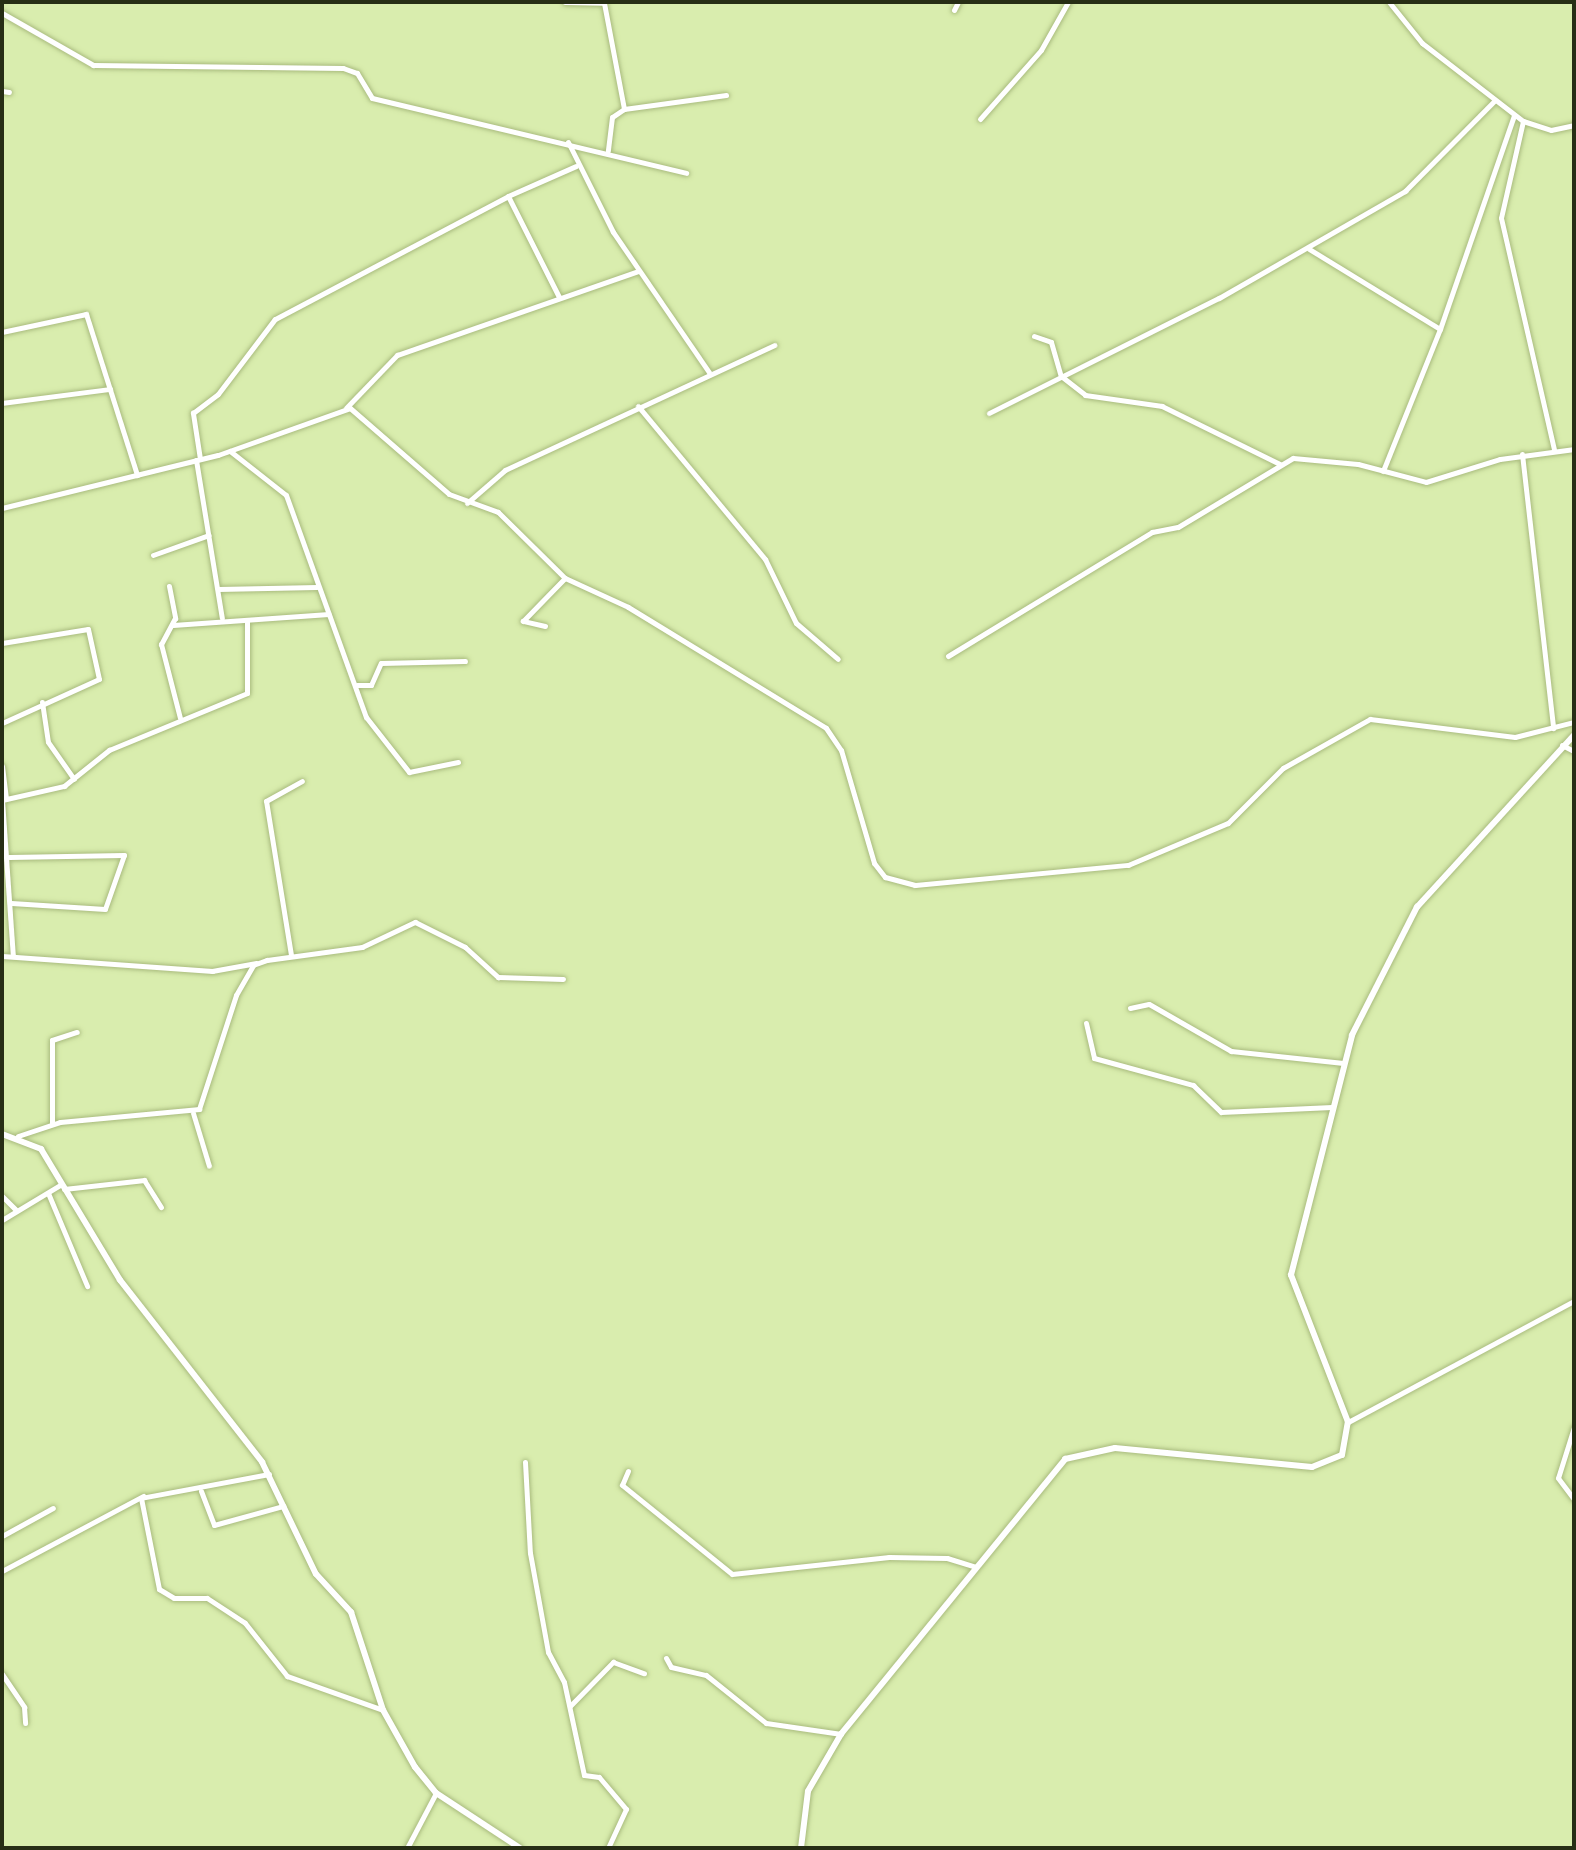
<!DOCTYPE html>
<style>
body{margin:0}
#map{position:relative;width:1576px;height:1850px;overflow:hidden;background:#d9edae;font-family:"DM Sans",sans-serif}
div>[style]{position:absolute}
.roads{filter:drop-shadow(0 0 2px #a9bb7e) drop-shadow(0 0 2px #a9bb7e)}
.minor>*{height:5px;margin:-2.5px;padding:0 2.5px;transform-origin:2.5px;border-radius:2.5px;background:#fff}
.tertiary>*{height:6px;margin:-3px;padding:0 3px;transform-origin:3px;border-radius:3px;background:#fff}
span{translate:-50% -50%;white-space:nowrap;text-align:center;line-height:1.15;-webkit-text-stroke:8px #d9edae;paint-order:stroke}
.frame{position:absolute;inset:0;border:4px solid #272e15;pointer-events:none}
</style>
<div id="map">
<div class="roads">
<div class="minor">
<div style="left:565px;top:2px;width:39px;rotate:1deg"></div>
<div style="left:604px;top:3px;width:108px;rotate:79.3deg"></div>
<div style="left:624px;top:109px;width:14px;rotate:146deg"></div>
<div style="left:612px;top:117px;width:34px;rotate:97deg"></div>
<div style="left:1389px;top:2px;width:53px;rotate:51.2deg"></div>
<div style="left:1422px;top:43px;width:128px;rotate:37.7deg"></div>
<div style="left:1523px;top:121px;width:29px;rotate:18deg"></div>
<div style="left:1551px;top:130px;width:24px;rotate:-12deg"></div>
<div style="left:954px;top:10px;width:9px;rotate:-63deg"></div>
<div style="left:2px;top:13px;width:105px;rotate:29.7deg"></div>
<div style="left:93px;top:65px;width:250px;rotate:0.7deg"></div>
<div style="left:343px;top:68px;width:15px;rotate:20deg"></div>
<div style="left:357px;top:73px;width:29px;rotate:59deg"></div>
<div style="left:372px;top:98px;width:323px;rotate:13.4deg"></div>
<div style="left:2px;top:91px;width:7px;rotate:8deg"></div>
<div style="left:624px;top:109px;width:103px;rotate:-7.8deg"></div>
<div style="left:980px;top:119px;width:92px;rotate:-48.5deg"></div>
<div style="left:1041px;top:50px;width:55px;rotate:-60.6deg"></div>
<div style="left:1523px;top:121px;width:99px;rotate:102.8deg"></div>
<div style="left:1501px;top:218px;width:237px;rotate:77.1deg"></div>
<div style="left:568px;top:142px;width:101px;rotate:63.4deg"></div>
<div style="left:613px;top:232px;width:170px;rotate:55.6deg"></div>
<div style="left:1309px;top:249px;width:153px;rotate:31.4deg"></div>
<div style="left:1440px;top:329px;width:153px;rotate:111.9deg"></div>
<div style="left:559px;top:297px;width:113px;rotate:-116.8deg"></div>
<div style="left:508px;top:196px;width:74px;rotate:-23.8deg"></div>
<div style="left:1440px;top:329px;width:226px;rotate:-70.9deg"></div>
<div style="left:2px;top:332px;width:86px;rotate:-12.1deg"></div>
<div style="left:86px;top:314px;width:169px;rotate:72.4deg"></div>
<div style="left:1034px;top:336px;width:18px;rotate:19deg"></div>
<div style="left:1051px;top:342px;width:35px;rotate:74deg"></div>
<div style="left:1061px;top:376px;width:31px;rotate:38deg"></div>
<div style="left:1085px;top:395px;width:78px;rotate:8.1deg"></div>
<div style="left:1162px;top:406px;width:131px;rotate:26.2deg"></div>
<div style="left:2px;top:403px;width:109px;rotate:-7.4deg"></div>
<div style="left:638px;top:406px;width:199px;rotate:50.3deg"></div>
<div style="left:765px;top:559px;width:71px;rotate:64.2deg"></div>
<div style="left:796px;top:623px;width:55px;rotate:40.6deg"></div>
<div style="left:346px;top:408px;width:74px;rotate:-46.1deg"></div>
<div style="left:397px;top:355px;width:255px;rotate:-19.2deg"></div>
<div style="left:989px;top:413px;width:257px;rotate:-26.6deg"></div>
<div style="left:1219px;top:298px;width:215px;rotate:-29.9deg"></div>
<div style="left:1405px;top:191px;width:127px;rotate:-45.3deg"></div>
<div style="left:230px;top:451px;width:71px;rotate:38.2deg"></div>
<div style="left:286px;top:495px;width:236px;rotate:70.2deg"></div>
<div style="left:366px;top:717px;width:70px;rotate:52deg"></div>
<div style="left:409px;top:772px;width:50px;rotate:-11.5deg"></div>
<div style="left:1522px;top:454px;width:276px;rotate:83.5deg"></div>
<div style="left:200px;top:459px;width:47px;rotate:-98.7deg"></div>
<div style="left:193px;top:413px;width:31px;rotate:-37deg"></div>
<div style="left:218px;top:394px;width:94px;rotate:-52.8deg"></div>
<div style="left:275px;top:319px;width:263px;rotate:-27.8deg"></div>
<div style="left:196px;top:460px;width:160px;rotate:80.7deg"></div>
<div style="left:467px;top:503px;width:50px;rotate:-41deg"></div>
<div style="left:505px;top:470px;width:297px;rotate:-24.9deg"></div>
<div style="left:2px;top:508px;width:222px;rotate:-13.8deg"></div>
<div style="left:218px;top:455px;width:140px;rotate:-19.6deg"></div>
<div style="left:350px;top:408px;width:131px;rotate:41deg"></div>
<div style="left:449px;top:494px;width:52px;rotate:20.2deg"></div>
<div style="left:498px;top:512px;width:94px;rotate:44.6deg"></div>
<div style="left:565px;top:578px;width:69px;rotate:24.7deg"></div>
<div style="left:628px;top:607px;width:232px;rotate:31.4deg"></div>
<div style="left:826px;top:728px;width:27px;rotate:56deg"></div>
<div style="left:841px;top:750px;width:118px;rotate:73.7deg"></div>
<div style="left:874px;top:863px;width:18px;rotate:52deg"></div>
<div style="left:885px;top:877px;width:31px;rotate:15deg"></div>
<div style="left:915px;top:885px;width:214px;rotate:-5.4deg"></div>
<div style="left:1128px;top:865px;width:108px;rotate:-22.8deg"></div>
<div style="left:1228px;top:823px;width:78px;rotate:-45deg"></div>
<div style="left:1283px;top:768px;width:100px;rotate:-29.4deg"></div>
<div style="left:1370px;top:719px;width:146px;rotate:7.1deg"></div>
<div style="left:1515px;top:737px;width:61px;rotate:-14.3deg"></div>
<div style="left:153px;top:555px;width:59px;rotate:-19.7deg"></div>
<div style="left:169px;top:586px;width:33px;rotate:79deg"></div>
<div style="left:175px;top:618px;width:30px;rotate:118deg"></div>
<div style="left:161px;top:644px;width:76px;rotate:75.6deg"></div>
<div style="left:218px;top:589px;width:99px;rotate:-1.2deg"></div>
<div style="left:173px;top:625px;width:156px;rotate:-4deg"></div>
<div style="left:545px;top:626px;width:23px;rotate:-167deg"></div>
<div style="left:523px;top:621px;width:60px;rotate:-45.7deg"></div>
<div style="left:2px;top:643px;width:87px;rotate:-9.2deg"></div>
<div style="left:88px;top:629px;width:51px;rotate:77.6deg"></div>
<div style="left:99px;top:679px;width:107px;rotate:155.6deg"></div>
<div style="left:948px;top:656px;width:239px;rotate:-31.3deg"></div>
<div style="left:1152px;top:532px;width:26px;rotate:-11deg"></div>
<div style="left:1178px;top:527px;width:134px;rotate:-31deg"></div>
<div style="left:1293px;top:458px;width:65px;rotate:5.3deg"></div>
<div style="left:1358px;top:464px;width:70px;rotate:14.8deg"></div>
<div style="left:1426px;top:482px;width:77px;rotate:-17.3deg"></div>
<div style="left:1500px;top:459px;width:75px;rotate:-7.7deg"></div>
<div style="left:357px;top:685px;width:14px"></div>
<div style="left:371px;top:685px;width:24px;rotate:-66deg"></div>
<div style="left:381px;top:663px;width:84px;rotate:-1.4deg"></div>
<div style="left:42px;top:702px;width:40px;rotate:81.5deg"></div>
<div style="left:48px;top:742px;width:45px;rotate:54.9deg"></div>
<div style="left:1562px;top:745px;width:13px;rotate:27deg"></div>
<div style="left:2px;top:766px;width:33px;rotate:83deg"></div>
<div style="left:2px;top:800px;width:64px;rotate:-12.7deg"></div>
<div style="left:64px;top:786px;width:58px;rotate:-38.7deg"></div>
<div style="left:109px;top:750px;width:149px;rotate:-22.4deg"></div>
<div style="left:247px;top:693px;width:72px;rotate:-90deg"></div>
<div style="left:2px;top:800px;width:156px;rotate:86deg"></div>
<div style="left:9px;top:857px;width:115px;rotate:-1deg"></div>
<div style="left:124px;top:855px;width:57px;rotate:109.4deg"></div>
<div style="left:105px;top:909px;width:94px;rotate:-176.3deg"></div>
<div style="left:291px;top:955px;width:156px;rotate:-99.2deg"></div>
<div style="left:266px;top:801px;width:41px;rotate:-29.1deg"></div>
<div style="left:2px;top:956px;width:211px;rotate:4.1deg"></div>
<div style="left:212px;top:971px;width:45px;rotate:-10.3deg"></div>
<div style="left:1130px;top:1008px;width:19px;rotate:-12deg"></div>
<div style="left:1149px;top:1004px;width:95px;rotate:29.8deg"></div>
<div style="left:1231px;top:1051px;width:113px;rotate:6.1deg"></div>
<div style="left:1086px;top:1023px;width:36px;rotate:77deg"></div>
<div style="left:1094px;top:1058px;width:103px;rotate:15.3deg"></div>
<div style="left:1193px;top:1085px;width:39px;rotate:44deg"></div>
<div style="left:1221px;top:1112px;width:111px;rotate:-2.6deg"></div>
<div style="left:193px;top:1113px;width:55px;rotate:73.2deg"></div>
<div style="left:52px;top:1124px;width:84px;rotate:-90deg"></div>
<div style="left:52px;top:1040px;width:26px;rotate:-18deg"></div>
<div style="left:18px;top:1136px;width:44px;rotate:-18.4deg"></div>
<div style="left:60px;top:1122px;width:140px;rotate:-5.3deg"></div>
<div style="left:199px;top:1109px;width:120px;rotate:-72deg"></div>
<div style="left:236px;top:995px;width:34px;rotate:-60deg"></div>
<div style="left:253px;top:965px;width:15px;rotate:-20deg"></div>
<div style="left:267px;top:960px;width:96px;rotate:-7.8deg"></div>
<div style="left:362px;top:947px;width:59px;rotate:-25.3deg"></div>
<div style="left:415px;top:922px;width:56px;rotate:26.6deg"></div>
<div style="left:465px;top:947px;width:45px;rotate:42.3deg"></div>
<div style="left:498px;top:977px;width:65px;rotate:1.8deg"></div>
<div style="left:64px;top:1189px;width:81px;rotate:-6.4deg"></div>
<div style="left:144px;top:1180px;width:32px;rotate:58deg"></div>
<div style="left:48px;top:1193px;width:101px;rotate:67.2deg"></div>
<div style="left:2px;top:1196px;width:20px;rotate:45deg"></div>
<div style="left:2px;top:1220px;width:68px;rotate:-31.1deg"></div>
<div style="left:1348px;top:1422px;width:256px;rotate:-28.2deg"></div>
<div style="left:1574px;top:1427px;width:53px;rotate:107.4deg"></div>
<div style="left:1558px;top:1478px;width:26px;rotate:53deg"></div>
<div style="left:525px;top:1462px;width:91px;rotate:86.9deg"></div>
<div style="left:530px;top:1553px;width:101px;rotate:79.7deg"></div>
<div style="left:548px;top:1652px;width:34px;rotate:62deg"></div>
<div style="left:564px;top:1682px;width:95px;rotate:77.9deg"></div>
<div style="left:584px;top:1775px;width:15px;rotate:8deg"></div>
<div style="left:599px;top:1777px;width:42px;rotate:49.8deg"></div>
<div style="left:626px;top:1809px;width:43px;rotate:114.8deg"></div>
<div style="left:628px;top:1471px;width:15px;rotate:113deg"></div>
<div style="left:622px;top:1485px;width:141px;rotate:39deg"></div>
<div style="left:732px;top:1574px;width:158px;rotate:-6.2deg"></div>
<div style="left:889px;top:1557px;width:58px;rotate:1deg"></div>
<div style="left:947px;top:1558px;width:30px;rotate:17deg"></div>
<div style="left:269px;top:1474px;width:130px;rotate:169.4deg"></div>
<div style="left:141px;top:1498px;width:93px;rotate:78.8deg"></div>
<div style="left:159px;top:1589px;width:17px;rotate:31deg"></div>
<div style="left:174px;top:1598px;width:33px"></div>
<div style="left:207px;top:1598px;width:45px;rotate:33.3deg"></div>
<div style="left:245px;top:1623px;width:68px;rotate:51.6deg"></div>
<div style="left:287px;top:1676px;width:102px;rotate:19.5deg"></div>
<div style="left:201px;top:1491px;width:36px;rotate:69deg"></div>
<div style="left:214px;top:1525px;width:72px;rotate:-15.4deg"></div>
<div style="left:2px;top:1536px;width:58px;rotate:-28.8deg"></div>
<div style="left:2px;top:1571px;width:160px;rotate:-28deg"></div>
<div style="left:666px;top:1658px;width:10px;rotate:61deg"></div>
<div style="left:671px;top:1667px;width:36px;rotate:13deg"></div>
<div style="left:706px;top:1675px;width:77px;rotate:38.7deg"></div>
<div style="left:766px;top:1723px;width:76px;rotate:8.3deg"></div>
<div style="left:2px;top:1674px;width:40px;rotate:56deg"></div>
<div style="left:24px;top:1707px;width:16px;rotate:86deg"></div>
<div style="left:570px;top:1706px;width:62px;rotate:-45.7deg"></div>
<div style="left:613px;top:1662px;width:33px;rotate:20deg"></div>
<div style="left:407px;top:1848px;width:62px;rotate:-62.2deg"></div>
</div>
<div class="tertiary">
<div style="left:2px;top:1134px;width:42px;rotate:21deg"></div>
<div style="left:41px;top:1149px;width:153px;rotate:58.9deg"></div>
<div style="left:120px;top:1280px;width:231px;rotate:52deg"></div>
<div style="left:262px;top:1462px;width:124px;rotate:64.3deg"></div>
<div style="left:316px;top:1574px;width:52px;rotate:47.4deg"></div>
<div style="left:351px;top:1612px;width:103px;rotate:71.9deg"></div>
<div style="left:383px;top:1710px;width:65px;rotate:60.7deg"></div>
<div style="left:415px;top:1767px;width:33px;rotate:51deg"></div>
<div style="left:436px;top:1793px;width:100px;rotate:33.2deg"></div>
<div style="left:801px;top:1848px;width:57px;rotate:-83deg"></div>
<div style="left:808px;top:1791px;width:66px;rotate:-59.9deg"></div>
<div style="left:841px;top:1734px;width:355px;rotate:-50.8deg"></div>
<div style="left:1065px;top:1459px;width:51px;rotate:-12.4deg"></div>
<div style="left:1115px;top:1448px;width:198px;rotate:5.5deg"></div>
<div style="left:1312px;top:1467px;width:32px;rotate:-22deg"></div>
<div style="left:1342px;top:1455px;width:34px;rotate:-80deg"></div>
<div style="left:1348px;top:1422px;width:158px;rotate:-111.2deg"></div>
<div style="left:1291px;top:1275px;width:248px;rotate:-75.7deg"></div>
<div style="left:1352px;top:1035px;width:144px;rotate:-63.1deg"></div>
<div style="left:1417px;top:907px;width:233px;rotate:-47.6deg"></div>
</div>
</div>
<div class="frame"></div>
</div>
